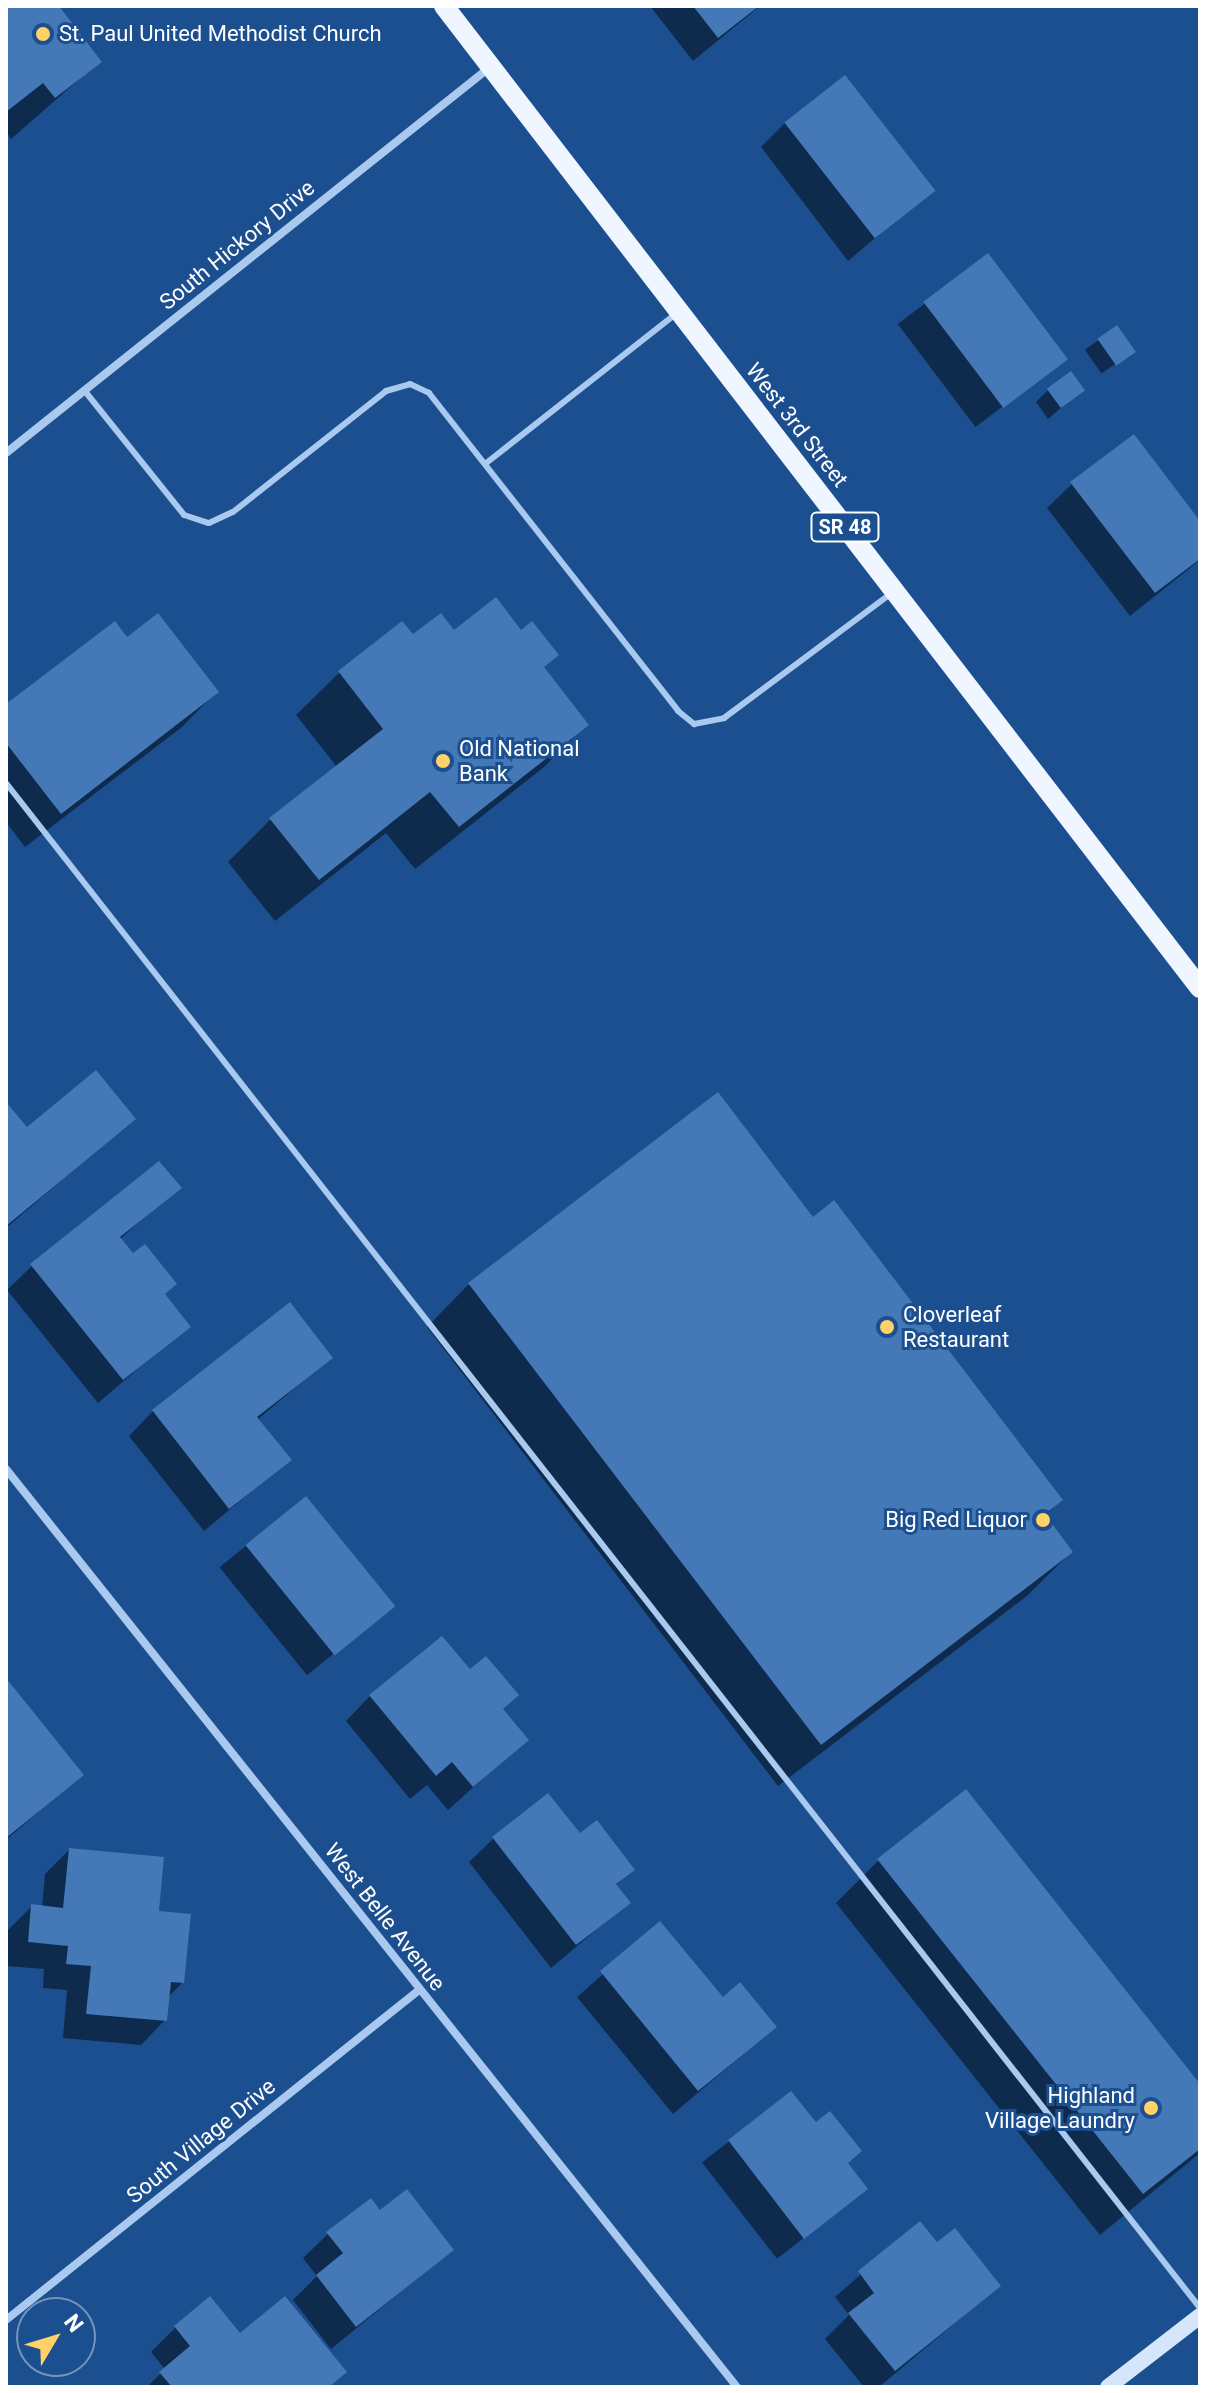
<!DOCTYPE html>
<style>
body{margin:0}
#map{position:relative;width:1206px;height:2393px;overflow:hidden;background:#1b4f8f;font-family:Roboto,sans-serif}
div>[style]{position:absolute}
.shadow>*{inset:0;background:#0007;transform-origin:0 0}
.building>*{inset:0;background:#4478b7;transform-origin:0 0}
.lane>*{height:6px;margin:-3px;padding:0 3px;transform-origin:3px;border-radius:3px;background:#a9c9ee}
.street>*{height:8px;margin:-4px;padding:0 4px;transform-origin:4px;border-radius:4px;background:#a9c9ee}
.secondary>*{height:16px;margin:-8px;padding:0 8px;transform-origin:8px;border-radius:8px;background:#d6e6fa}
.primary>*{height:20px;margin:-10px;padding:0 10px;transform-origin:10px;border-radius:10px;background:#f0f6ff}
.dots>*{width:22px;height:22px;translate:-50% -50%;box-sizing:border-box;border:4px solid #1b4f8f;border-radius:50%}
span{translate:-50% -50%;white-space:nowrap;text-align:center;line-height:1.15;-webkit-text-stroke:6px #1b4f8f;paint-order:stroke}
.shield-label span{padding:2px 6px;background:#1b4f8f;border:2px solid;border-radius:6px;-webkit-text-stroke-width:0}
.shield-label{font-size:20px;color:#fff;font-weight:700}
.poi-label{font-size:22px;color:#fff}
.left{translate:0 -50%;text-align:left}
.right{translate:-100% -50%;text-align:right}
.street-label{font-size:22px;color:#fff}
.frame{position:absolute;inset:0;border:8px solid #fff;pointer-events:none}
.north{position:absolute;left:16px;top:2297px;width:80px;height:80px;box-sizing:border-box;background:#1b4f8f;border:2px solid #7695bc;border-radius:50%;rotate:52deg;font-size:22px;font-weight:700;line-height:32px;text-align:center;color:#fff}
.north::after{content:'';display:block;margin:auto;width:28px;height:36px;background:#ffd166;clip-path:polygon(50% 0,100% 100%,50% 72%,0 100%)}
</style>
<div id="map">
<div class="shadow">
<div style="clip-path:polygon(6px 6px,57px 6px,99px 62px,11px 139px,6px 132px)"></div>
<div style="clip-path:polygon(650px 6px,760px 6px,693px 61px)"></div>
<div style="clip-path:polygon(785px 123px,932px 190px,848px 261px,761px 147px)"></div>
<div style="left:988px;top:256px;width:129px;height:113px;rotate:53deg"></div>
<div style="left:1116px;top:328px;width:29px;height:38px;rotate:55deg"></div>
<div style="clip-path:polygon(1048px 390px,1082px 390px,1048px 419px,1036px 402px)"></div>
<div style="clip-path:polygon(1072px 484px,1200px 524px,1200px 560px,1130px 616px,1047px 508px)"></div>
<div style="clip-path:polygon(402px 624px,412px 637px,454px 633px,543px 668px,587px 724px,544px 767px,415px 869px,386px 833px,275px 921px,228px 862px,270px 820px,337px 767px,296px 715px,339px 673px)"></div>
<div style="clip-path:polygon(127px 639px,216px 692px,182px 727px,25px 847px,6px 822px,6px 707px)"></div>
<div style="clip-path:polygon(6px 1105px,27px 1130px,133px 1119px,6px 1228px)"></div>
<div style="clip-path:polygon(179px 1187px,119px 1240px,188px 1326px,98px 1403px,7px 1290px,32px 1266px)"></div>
<div style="clip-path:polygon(813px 1219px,1061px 1500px,1044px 1517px,1071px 1552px,1028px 1595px,778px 1786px,427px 1327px,469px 1284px)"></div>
<div style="clip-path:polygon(330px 1358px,257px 1420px,289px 1460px,204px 1531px,129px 1436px,153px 1411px)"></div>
<div style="left:305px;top:1498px;width:139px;height:110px;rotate:51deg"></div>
<div style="clip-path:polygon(6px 1681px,81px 1775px,6px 1840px)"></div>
<div style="clip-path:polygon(370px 1696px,501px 1711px,526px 1740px,448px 1810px,427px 1785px,410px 1799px,346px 1721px)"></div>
<div style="clip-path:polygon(966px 1792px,1200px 2087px,1200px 2153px,1100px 2235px,836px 1903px,878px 1861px)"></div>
<div style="clip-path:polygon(579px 1836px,632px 1870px,615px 1886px,628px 1903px,551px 1968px,469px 1862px,494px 1838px)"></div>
<div style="clip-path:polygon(69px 1850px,156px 1913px,183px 1982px,168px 1997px,165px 2020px,141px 2045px,63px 2038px,67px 1990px,43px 1988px,44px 1969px,6px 1966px,7px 1931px,32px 1906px,42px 1908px,45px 1874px)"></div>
<div style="clip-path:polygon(660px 1924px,722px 2000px,775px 2027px,673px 2114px,577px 1997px)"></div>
<div style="left:791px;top:2093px;width:122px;height:113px;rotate:52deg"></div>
<div style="clip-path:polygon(380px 2213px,452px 2250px,331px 2349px,293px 2300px,317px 2276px,303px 2258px,328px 2234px)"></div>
<div style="clip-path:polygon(920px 2223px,937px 2245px,999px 2286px,879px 2387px,864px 2387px,825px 2339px,849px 2315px,835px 2297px)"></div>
<div style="clip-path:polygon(176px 2327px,240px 2336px,344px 2372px,329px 2387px,147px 2387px,165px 2369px,151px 2352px)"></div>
</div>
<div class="building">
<div style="clip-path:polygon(6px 6px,59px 6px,102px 62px,55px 98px,43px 83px,6px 112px)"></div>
<div style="clip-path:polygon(693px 6px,759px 6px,718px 38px)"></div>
<div style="left:845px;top:75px;width:147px;height:77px;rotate:52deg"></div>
<div style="left:988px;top:253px;width:133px;height:81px;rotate:53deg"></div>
<div style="left:1117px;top:325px;width:33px;height:24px;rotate:55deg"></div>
<div style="left:1071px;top:371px;width:24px;height:30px;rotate:54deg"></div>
<div style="clip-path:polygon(1134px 434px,1200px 521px,1200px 559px,1155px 593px,1070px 482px)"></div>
<div style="clip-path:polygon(496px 597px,521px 630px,532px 621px,559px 655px,544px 667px,589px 725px,459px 827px,430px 792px,319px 880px,269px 818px,383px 729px,338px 671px,402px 621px,413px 634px,441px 613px,454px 630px)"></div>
<div style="clip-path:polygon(158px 613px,219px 692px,61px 814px,6px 743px,6px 704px,115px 621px,127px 637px)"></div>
<div style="clip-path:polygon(96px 1070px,136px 1119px,6px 1226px,6px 1102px,27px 1127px)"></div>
<div style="clip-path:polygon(718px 1092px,813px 1217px,834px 1200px,1063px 1500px,1045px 1514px,1073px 1552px,821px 1745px,468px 1283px)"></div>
<div style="clip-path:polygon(159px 1161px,182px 1188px,120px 1237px,133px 1253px,145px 1244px,177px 1284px,165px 1294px,191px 1327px,123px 1380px,30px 1264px)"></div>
<div style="clip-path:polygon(290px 1302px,333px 1358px,257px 1417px,292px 1460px,229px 1509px,152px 1410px)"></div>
<div style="left:306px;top:1496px;width:142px;height:78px;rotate:51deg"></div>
<div style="clip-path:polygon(442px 1636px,470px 1669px,486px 1656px,519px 1695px,503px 1709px,529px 1740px,473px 1787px,452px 1762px,436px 1776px,369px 1695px)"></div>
<div style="clip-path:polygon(6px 1678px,84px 1775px,6px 1838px)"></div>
<div style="clip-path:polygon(966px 1789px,1200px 2084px,1200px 2149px,1143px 2194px,877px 1859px)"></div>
<div style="clip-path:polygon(548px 1793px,580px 1833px,597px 1820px,635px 1870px,616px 1884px,631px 1903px,576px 1945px,492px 1837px)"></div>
<div style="clip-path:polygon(69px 1848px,164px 1857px,159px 1911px,191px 1914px,184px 1983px,171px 1982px,167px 2021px,86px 2014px,91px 1966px,66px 1964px,68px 1946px,28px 1942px,31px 1904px,63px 1908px)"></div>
<div style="clip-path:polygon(660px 1921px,723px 1997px,740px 1982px,777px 2027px,698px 2091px,600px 1971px)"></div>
<div style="clip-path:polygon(791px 2091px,816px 2122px,830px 2111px,862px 2151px,848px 2163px,868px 2189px,804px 2239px,728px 2140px)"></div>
<div style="clip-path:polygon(407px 2189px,454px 2250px,356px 2327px,316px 2275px,343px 2253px,326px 2232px,371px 2198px,380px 2210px)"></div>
<div style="clip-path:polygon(920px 2221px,937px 2242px,955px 2228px,1001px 2286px,895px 2371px,848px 2313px,874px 2293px,858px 2271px)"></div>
<div style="clip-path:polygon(210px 2296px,240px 2333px,285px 2296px,347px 2372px,329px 2387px,172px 2387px,159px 2372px,190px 2346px,174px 2326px)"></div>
</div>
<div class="lane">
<div style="left:84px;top:390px;width:160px;rotate:51.3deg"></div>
<div style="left:184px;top:515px;width:26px;rotate:18deg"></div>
<div style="left:209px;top:523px;width:26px;rotate:-25deg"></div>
<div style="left:233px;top:512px;width:195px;rotate:-38.3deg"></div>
<div style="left:386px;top:391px;width:25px;rotate:-16deg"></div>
<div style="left:410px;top:384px;width:21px;rotate:25deg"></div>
<div style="left:429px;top:393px;width:404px;rotate:51.9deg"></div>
<div style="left:678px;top:711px;width:21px;rotate:39deg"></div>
<div style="left:694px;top:724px;width:31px;rotate:-11deg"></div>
<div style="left:724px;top:718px;width:211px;rotate:-36.7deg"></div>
<div style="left:485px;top:464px;width:244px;rotate:-38.2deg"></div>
<div style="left:6px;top:783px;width:1937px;rotate:51.94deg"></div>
</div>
<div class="street">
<div style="left:6px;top:453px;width:619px;rotate:-38.57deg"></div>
<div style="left:6px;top:1469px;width:1173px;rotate:51.47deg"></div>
<div style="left:6px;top:2320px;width:529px;rotate:-38.63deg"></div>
</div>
<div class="secondary">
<div style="left:1108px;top:2387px;width:116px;rotate:-37.7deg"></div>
</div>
<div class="primary">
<div style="left:444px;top:6px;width:1239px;rotate:52.41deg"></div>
</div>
<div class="dots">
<div style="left:43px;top:34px;background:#ffd166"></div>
<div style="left:443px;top:761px;background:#ffd166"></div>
<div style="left:887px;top:1327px;background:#ffd166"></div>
<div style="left:1043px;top:1520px;background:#ffd166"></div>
<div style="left:1151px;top:2108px;background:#ffd166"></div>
</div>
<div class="shield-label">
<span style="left:845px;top:527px">SR 48</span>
</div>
<div class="poi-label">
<span class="left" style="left:59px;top:34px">St. Paul United Methodist Church</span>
<span class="left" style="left:459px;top:761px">Old National<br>Bank</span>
<span class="left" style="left:903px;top:1327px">Cloverleaf<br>Restaurant</span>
<span class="right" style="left:1027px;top:1520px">Big Red Liquor</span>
<span class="right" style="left:1135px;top:2108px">Highland<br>Village Laundry</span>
</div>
<div class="street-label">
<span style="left:237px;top:245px;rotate:-39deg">South Hickory Drive</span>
<span style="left:797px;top:425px;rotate:52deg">West 3rd Street</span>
<span style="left:385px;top:1917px;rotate:52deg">West Belle Avenue</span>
<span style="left:201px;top:2141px;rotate:-39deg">South Village Drive</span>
</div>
<div class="frame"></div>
<div class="north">N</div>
</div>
